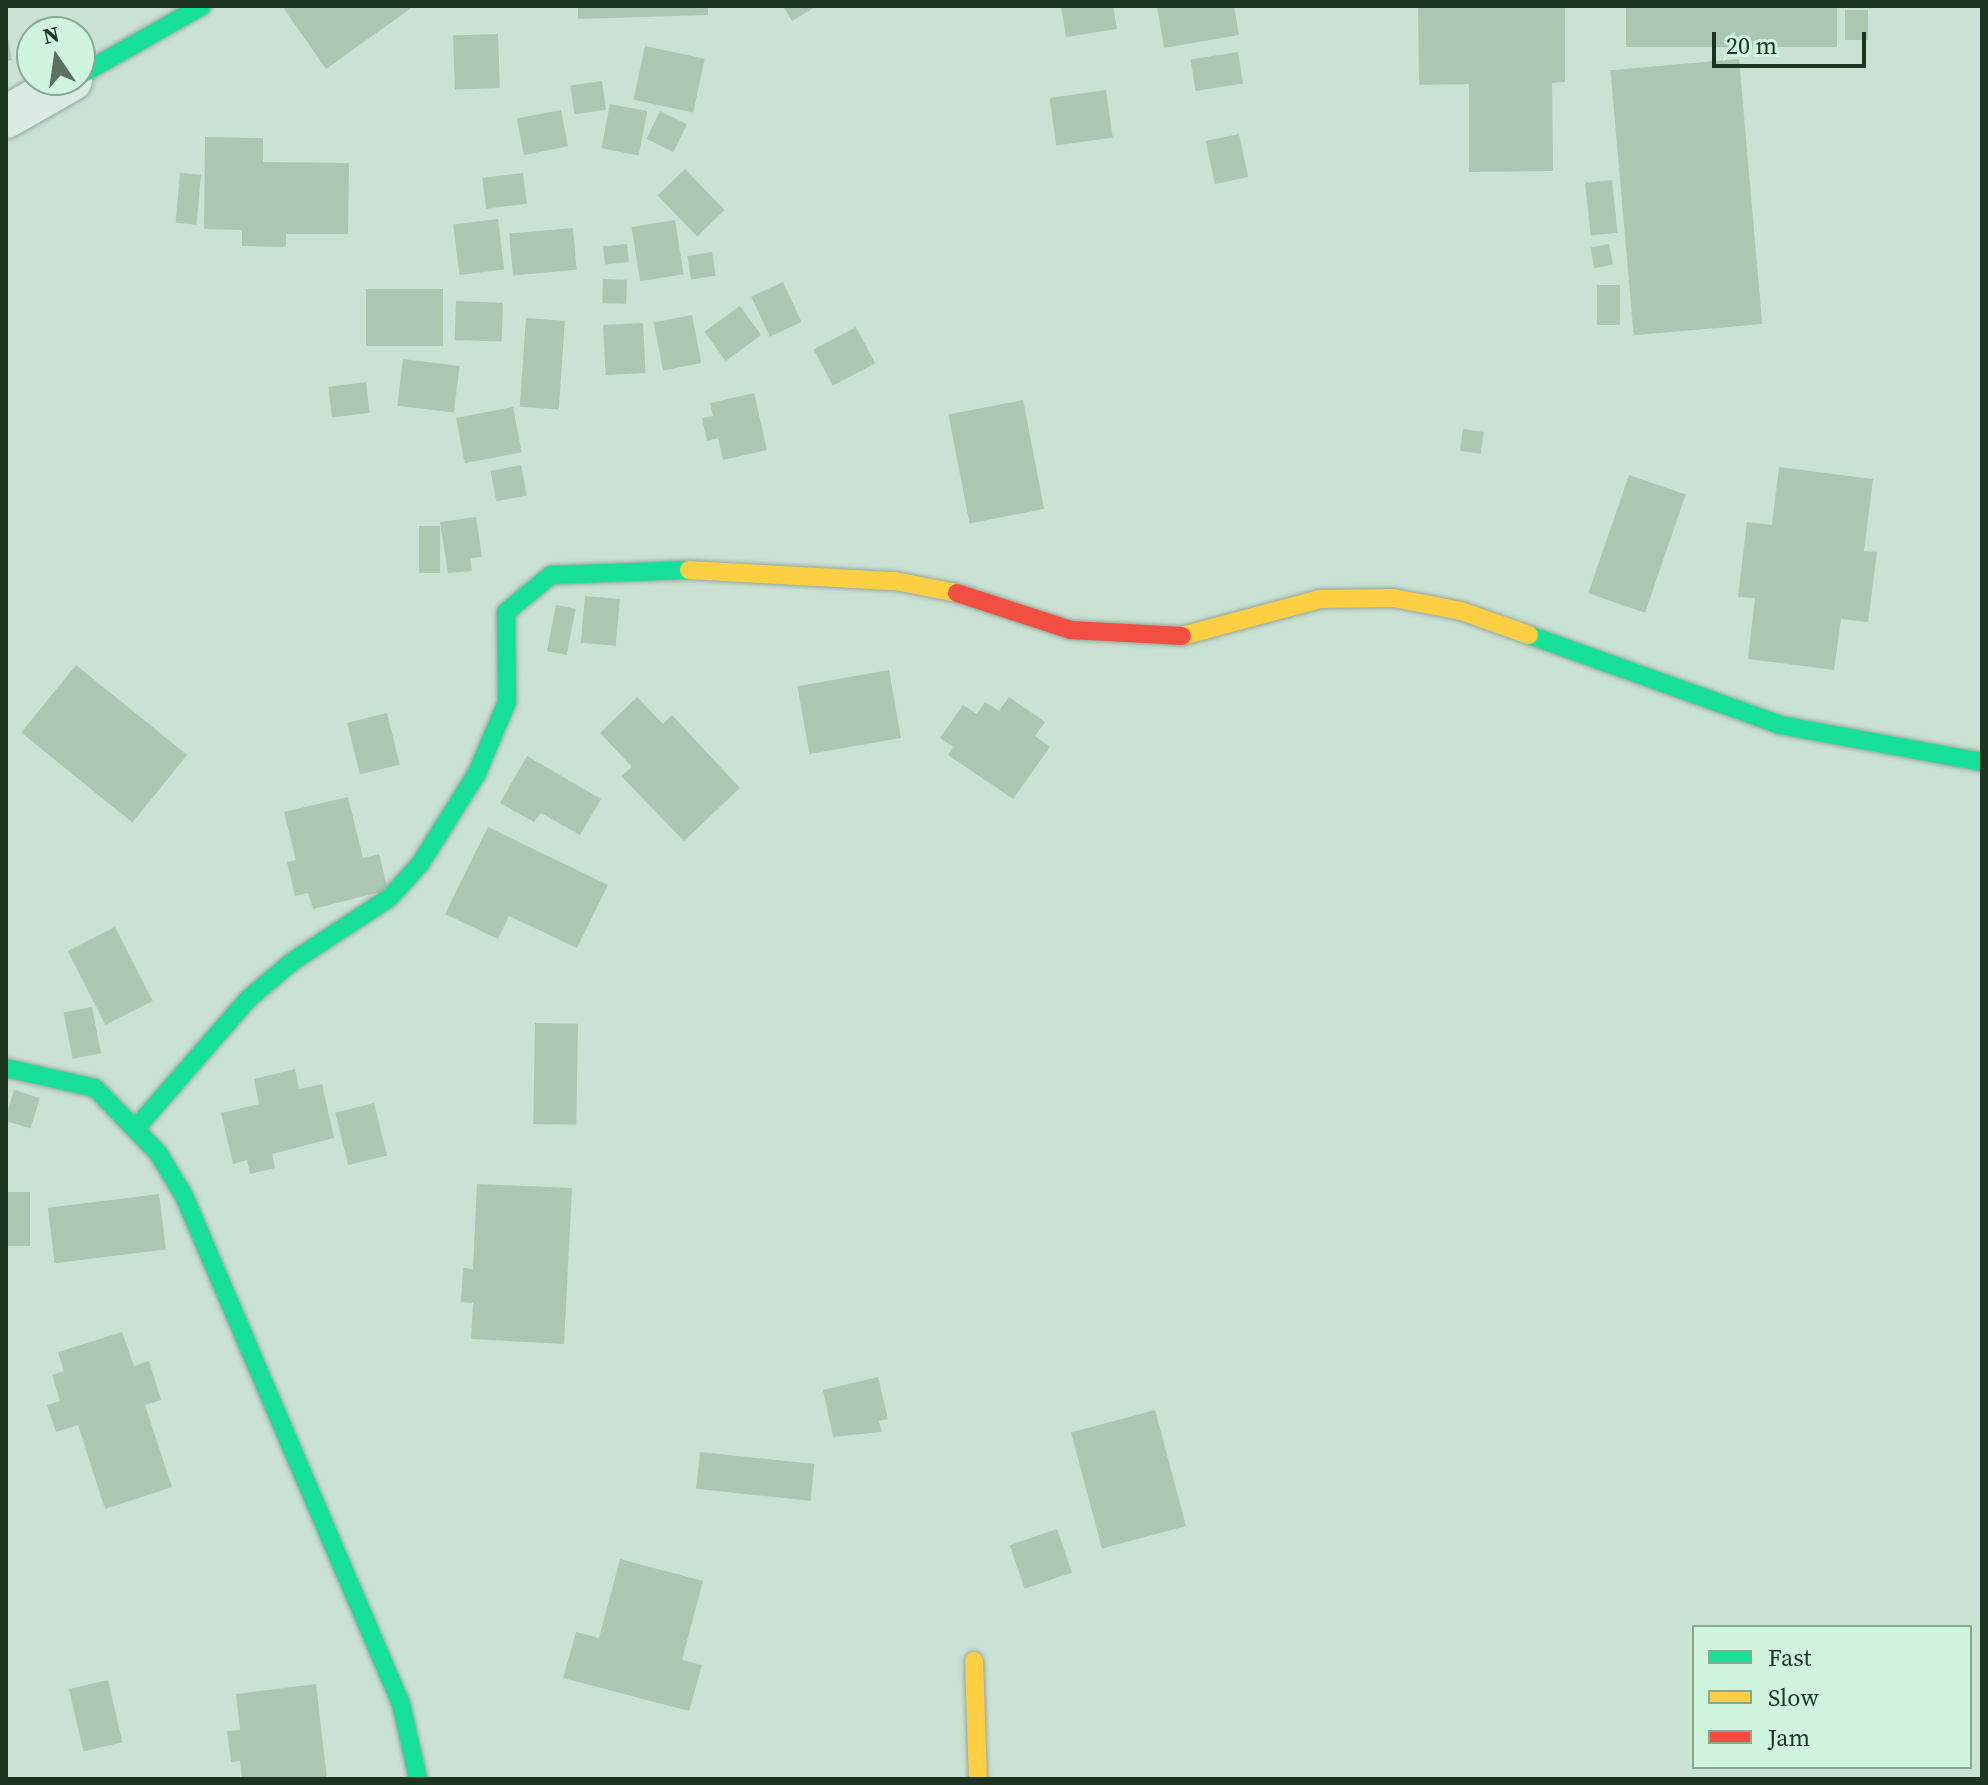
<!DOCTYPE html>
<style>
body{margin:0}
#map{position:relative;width:1988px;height:1785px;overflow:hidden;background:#cae2d4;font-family:"Source Serif 4",serif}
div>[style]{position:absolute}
.building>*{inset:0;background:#abc6b1;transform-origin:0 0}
.roads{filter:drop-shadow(0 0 2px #94a79a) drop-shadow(0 0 2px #94a79a)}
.street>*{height:42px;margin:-21px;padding:0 21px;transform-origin:21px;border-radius:21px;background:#dbeae2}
.fast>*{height:18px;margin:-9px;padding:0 9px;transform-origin:9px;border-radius:9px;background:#16e098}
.slow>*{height:18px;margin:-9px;padding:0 9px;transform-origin:9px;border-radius:9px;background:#ffcf43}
.jam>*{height:18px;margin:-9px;padding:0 9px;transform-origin:9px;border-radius:9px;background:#f24e42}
span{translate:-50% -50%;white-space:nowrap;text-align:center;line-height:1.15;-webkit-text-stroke:6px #cff5df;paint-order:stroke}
.frame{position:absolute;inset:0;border:8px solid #1c3521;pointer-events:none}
.legend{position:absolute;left:1692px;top:1625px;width:280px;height:144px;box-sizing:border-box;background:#cff5df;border:2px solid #87a893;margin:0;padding:10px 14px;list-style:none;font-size:24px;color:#1c3521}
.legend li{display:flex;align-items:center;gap:16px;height:40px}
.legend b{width:40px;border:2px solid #87a893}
.north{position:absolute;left:16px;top:16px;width:80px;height:80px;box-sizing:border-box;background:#cff5df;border:2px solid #87a893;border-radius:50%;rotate:347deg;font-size:22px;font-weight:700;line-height:32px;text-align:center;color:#1c3521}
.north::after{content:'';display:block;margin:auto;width:28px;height:36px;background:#597260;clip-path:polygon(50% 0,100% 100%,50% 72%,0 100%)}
.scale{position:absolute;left:1712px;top:32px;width:154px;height:36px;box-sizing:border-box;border:4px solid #1c3521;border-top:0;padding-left:10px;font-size:24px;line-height:28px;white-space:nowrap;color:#1c3521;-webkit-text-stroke:6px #cff5df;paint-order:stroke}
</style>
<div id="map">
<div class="building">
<div style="clip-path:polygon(287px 6px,414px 6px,326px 69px,284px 9px)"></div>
<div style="clip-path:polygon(578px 6px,708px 6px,708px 15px,578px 19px)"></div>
<div style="clip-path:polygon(783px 6px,817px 6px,792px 21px)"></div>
<div style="clip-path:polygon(1061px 6px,1113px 6px,1117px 29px,1066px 37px)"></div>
<div style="clip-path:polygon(1157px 6px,1234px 6px,1239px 35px,1164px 48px)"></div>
<div style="clip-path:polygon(1418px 6px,1565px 6px,1565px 82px,1552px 83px,1553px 171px,1469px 172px,1469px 84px,1419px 85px)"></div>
<div style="left:1626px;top:6px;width:211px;height:41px"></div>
<div style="left:1845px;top:10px;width:23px;height:30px"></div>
<div style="clip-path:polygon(6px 27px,12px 60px,6px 61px)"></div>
<div style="left:498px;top:34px;width:54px;height:45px;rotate:88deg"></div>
<div style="left:645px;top:46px;width:61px;height:55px;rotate:12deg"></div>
<div style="left:1238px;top:52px;width:32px;height:48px;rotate:81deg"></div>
<div style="left:1739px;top:59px;width:266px;height:129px;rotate:85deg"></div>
<div style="left:602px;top:81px;width:29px;height:32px;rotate:82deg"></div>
<div style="left:1106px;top:90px;width:48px;height:57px;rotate:82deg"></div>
<div style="left:610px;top:104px;width:38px;height:45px;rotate:11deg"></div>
<div style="left:561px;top:110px;width:37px;height:45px;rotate:79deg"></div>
<div style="left:660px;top:111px;width:30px;height:31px;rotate:26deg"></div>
<div style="left:1239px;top:134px;width:44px;height:34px;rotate:78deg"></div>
<div style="clip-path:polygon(205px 137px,263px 138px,263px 162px,349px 163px,348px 234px,286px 234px,286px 247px,242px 246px,242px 230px,204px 229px)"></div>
<div style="left:685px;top:169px;width:57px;height:38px;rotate:46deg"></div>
<div style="left:180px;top:173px;width:21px;height:50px;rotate:5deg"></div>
<div style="left:523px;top:173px;width:31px;height:41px;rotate:83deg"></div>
<div style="left:1612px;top:180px;width:53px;height:27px;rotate:84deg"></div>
<div style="left:498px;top:219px;width:51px;height:45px;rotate:83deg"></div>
<div style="left:675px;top:220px;width:55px;height:44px;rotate:81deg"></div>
<div style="left:573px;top:228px;width:42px;height:64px;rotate:85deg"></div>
<div style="left:627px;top:244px;width:18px;height:24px;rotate:84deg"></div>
<div style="left:1609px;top:244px;width:21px;height:19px;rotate:79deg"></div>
<div style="left:712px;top:252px;width:24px;height:25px;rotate:81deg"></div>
<div style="left:603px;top:279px;width:24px;height:24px;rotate:2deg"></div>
<div style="left:783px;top:282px;width:44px;height:35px;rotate:65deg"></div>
<div style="left:1597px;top:285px;width:23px;height:40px"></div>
<div style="left:443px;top:289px;width:57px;height:77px;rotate:90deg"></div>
<div style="left:456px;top:301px;width:47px;height:39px;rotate:2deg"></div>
<div style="left:740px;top:306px;width:36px;height:44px;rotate:54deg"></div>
<div style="left:692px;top:315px;width:49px;height:39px;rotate:79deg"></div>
<div style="left:526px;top:318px;width:39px;height:89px;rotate:4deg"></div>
<div style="left:643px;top:323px;width:50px;height:40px;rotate:87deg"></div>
<div style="left:856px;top:327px;width:41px;height:48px;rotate:62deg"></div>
<div style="left:403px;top:359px;width:57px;height:47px;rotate:7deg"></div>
<div style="left:366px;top:382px;width:31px;height:38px;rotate:83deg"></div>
<div style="clip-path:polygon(754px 393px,767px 450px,723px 460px,718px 438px,707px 441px,702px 418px,713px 416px,710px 403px)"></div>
<div style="left:1023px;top:400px;width:111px;height:76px;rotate:79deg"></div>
<div style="left:513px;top:407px;width:46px;height:58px;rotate:79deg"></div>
<div style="left:1463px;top:429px;width:21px;height:22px;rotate:8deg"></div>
<div style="left:521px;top:465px;width:31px;height:31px;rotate:79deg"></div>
<div style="clip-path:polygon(1779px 467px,1873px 479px,1864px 551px,1877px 552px,1868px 622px,1841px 619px,1834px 670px,1748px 659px,1755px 598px,1738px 597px,1747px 522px,1772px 525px)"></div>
<div style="left:1629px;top:475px;width:60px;height:125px;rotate:19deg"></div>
<div style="clip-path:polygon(476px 517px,482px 557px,470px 558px,472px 571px,448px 573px,440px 522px)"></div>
<div style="left:440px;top:526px;width:47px;height:21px;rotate:90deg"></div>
<div style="left:585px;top:596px;width:35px;height:47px;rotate:5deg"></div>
<div style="left:556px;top:605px;width:20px;height:47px;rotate:11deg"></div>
<div style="left:76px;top:665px;width:143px;height:87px;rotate:39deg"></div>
<div style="left:889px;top:670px;width:69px;height:93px;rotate:80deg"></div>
<div style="clip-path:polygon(637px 697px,663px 724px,672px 715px,740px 788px,684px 841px,621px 776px,632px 767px,600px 733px)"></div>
<div style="clip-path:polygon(1009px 697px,1045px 722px,1035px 736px,1050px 747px,1013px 799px,948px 755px,953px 747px,940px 738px,963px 705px,977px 714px,985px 702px,999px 711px)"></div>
<div style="left:387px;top:713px;width:53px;height:41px;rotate:76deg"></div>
<div style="clip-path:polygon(527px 756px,601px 799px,580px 835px,541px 813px,534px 822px,500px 803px)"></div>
<div style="clip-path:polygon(348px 797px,363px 858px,379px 854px,388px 890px,313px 909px,308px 893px,295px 896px,287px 862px,296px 860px,284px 812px)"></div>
<div style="clip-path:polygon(488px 827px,608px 885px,577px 948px,509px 916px,498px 939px,445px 914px)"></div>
<div style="left:115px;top:927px;width:83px;height:53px;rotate:63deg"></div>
<div style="left:92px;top:1007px;width:47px;height:29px;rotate:79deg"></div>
<div style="left:535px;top:1023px;width:43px;height:101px;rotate:1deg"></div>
<div style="clip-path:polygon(295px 1069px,299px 1089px,322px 1084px,334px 1138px,272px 1154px,275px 1168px,250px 1174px,247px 1160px,233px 1164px,221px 1113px,259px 1104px,254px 1079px)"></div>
<div style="left:14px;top:1090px;width:27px;height:32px;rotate:17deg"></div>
<div style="left:374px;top:1103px;width:54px;height:40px;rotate:76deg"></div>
<div style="clip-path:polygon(477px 1184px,572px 1188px,564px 1344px,471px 1339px,473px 1303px,461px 1302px,463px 1268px,473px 1269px)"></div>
<div style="left:6px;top:1192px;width:24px;height:54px"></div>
<div style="left:159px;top:1194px;width:56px;height:112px;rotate:83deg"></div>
<div style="clip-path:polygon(122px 1332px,134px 1366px,149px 1361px,161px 1400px,145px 1405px,172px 1487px,105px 1509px,78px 1425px,56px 1432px,47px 1405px,60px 1401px,52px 1375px,64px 1371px,58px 1352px)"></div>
<div style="clip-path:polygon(878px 1377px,888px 1419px,879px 1421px,882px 1432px,833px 1437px,823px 1390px)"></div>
<div style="left:1155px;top:1410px;width:120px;height:87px;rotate:75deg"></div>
<div style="left:700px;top:1452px;width:115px;height:37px;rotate:6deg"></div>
<div style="left:1057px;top:1529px;width:46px;height:50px;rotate:71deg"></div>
<div style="clip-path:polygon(620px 1559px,703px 1581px,682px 1660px,702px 1665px,689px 1711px,563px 1678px,576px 1632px,599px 1638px)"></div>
<div style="left:108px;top:1680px;width:64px;height:40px;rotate:77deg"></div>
<div style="clip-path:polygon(316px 1684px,327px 1779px,242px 1779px,240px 1761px,231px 1762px,227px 1731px,240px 1730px,236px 1694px)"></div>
</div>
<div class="roads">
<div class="street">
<div style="left:6px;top:117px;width:75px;rotate:-29.6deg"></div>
</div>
<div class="fast">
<div style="left:80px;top:75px;width:140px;rotate:-29.5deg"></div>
<div style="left:1529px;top:635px;width:267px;rotate:19.7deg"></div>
<div style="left:1780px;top:725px;width:205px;rotate:10.4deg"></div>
<div style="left:6px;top:1068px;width:91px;rotate:12.7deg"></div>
<div style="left:95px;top:1088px;width:91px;rotate:45.9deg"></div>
<div style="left:158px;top:1153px;width:50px;rotate:58.8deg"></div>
<div style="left:184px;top:1196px;width:552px;rotate:66.87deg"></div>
<div style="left:401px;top:1704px;width:77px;rotate:77.2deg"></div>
<div style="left:136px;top:1128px;width:171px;rotate:-49deg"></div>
<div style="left:248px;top:999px;width:59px;rotate:-40.2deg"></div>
<div style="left:293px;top:961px;width:115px;rotate:-33.3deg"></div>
<div style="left:389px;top:898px;width:46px;rotate:-47.6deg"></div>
<div style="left:420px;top:864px;width:107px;rotate:-57.9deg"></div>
<div style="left:477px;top:773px;width:77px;rotate:-67.1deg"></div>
<div style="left:507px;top:702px;width:90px;rotate:-90.6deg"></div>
<div style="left:506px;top:612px;width:58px;rotate:-39.4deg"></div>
<div style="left:551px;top:575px;width:138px;rotate:-2.1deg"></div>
</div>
<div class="slow">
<div style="left:689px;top:570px;width:206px;rotate:3.1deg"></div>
<div style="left:895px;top:581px;width:63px;rotate:11deg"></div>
<div style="left:1182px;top:636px;width:143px;rotate:-15deg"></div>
<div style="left:1320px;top:599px;width:73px;rotate:-0.8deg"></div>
<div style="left:1393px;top:598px;width:69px;rotate:10.8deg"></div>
<div style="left:1461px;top:611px;width:72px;rotate:19.4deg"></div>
<div style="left:974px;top:1661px;width:118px;rotate:88.1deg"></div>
</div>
<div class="jam">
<div style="left:957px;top:593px;width:120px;rotate:18deg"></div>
<div style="left:1071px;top:630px;width:111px;rotate:3.1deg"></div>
</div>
</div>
<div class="frame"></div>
<ul class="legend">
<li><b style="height:10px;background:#16e098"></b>Fast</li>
<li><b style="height:10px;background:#ffcf43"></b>Slow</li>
<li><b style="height:10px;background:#f24e42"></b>Jam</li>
</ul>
<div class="north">N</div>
<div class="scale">20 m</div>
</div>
